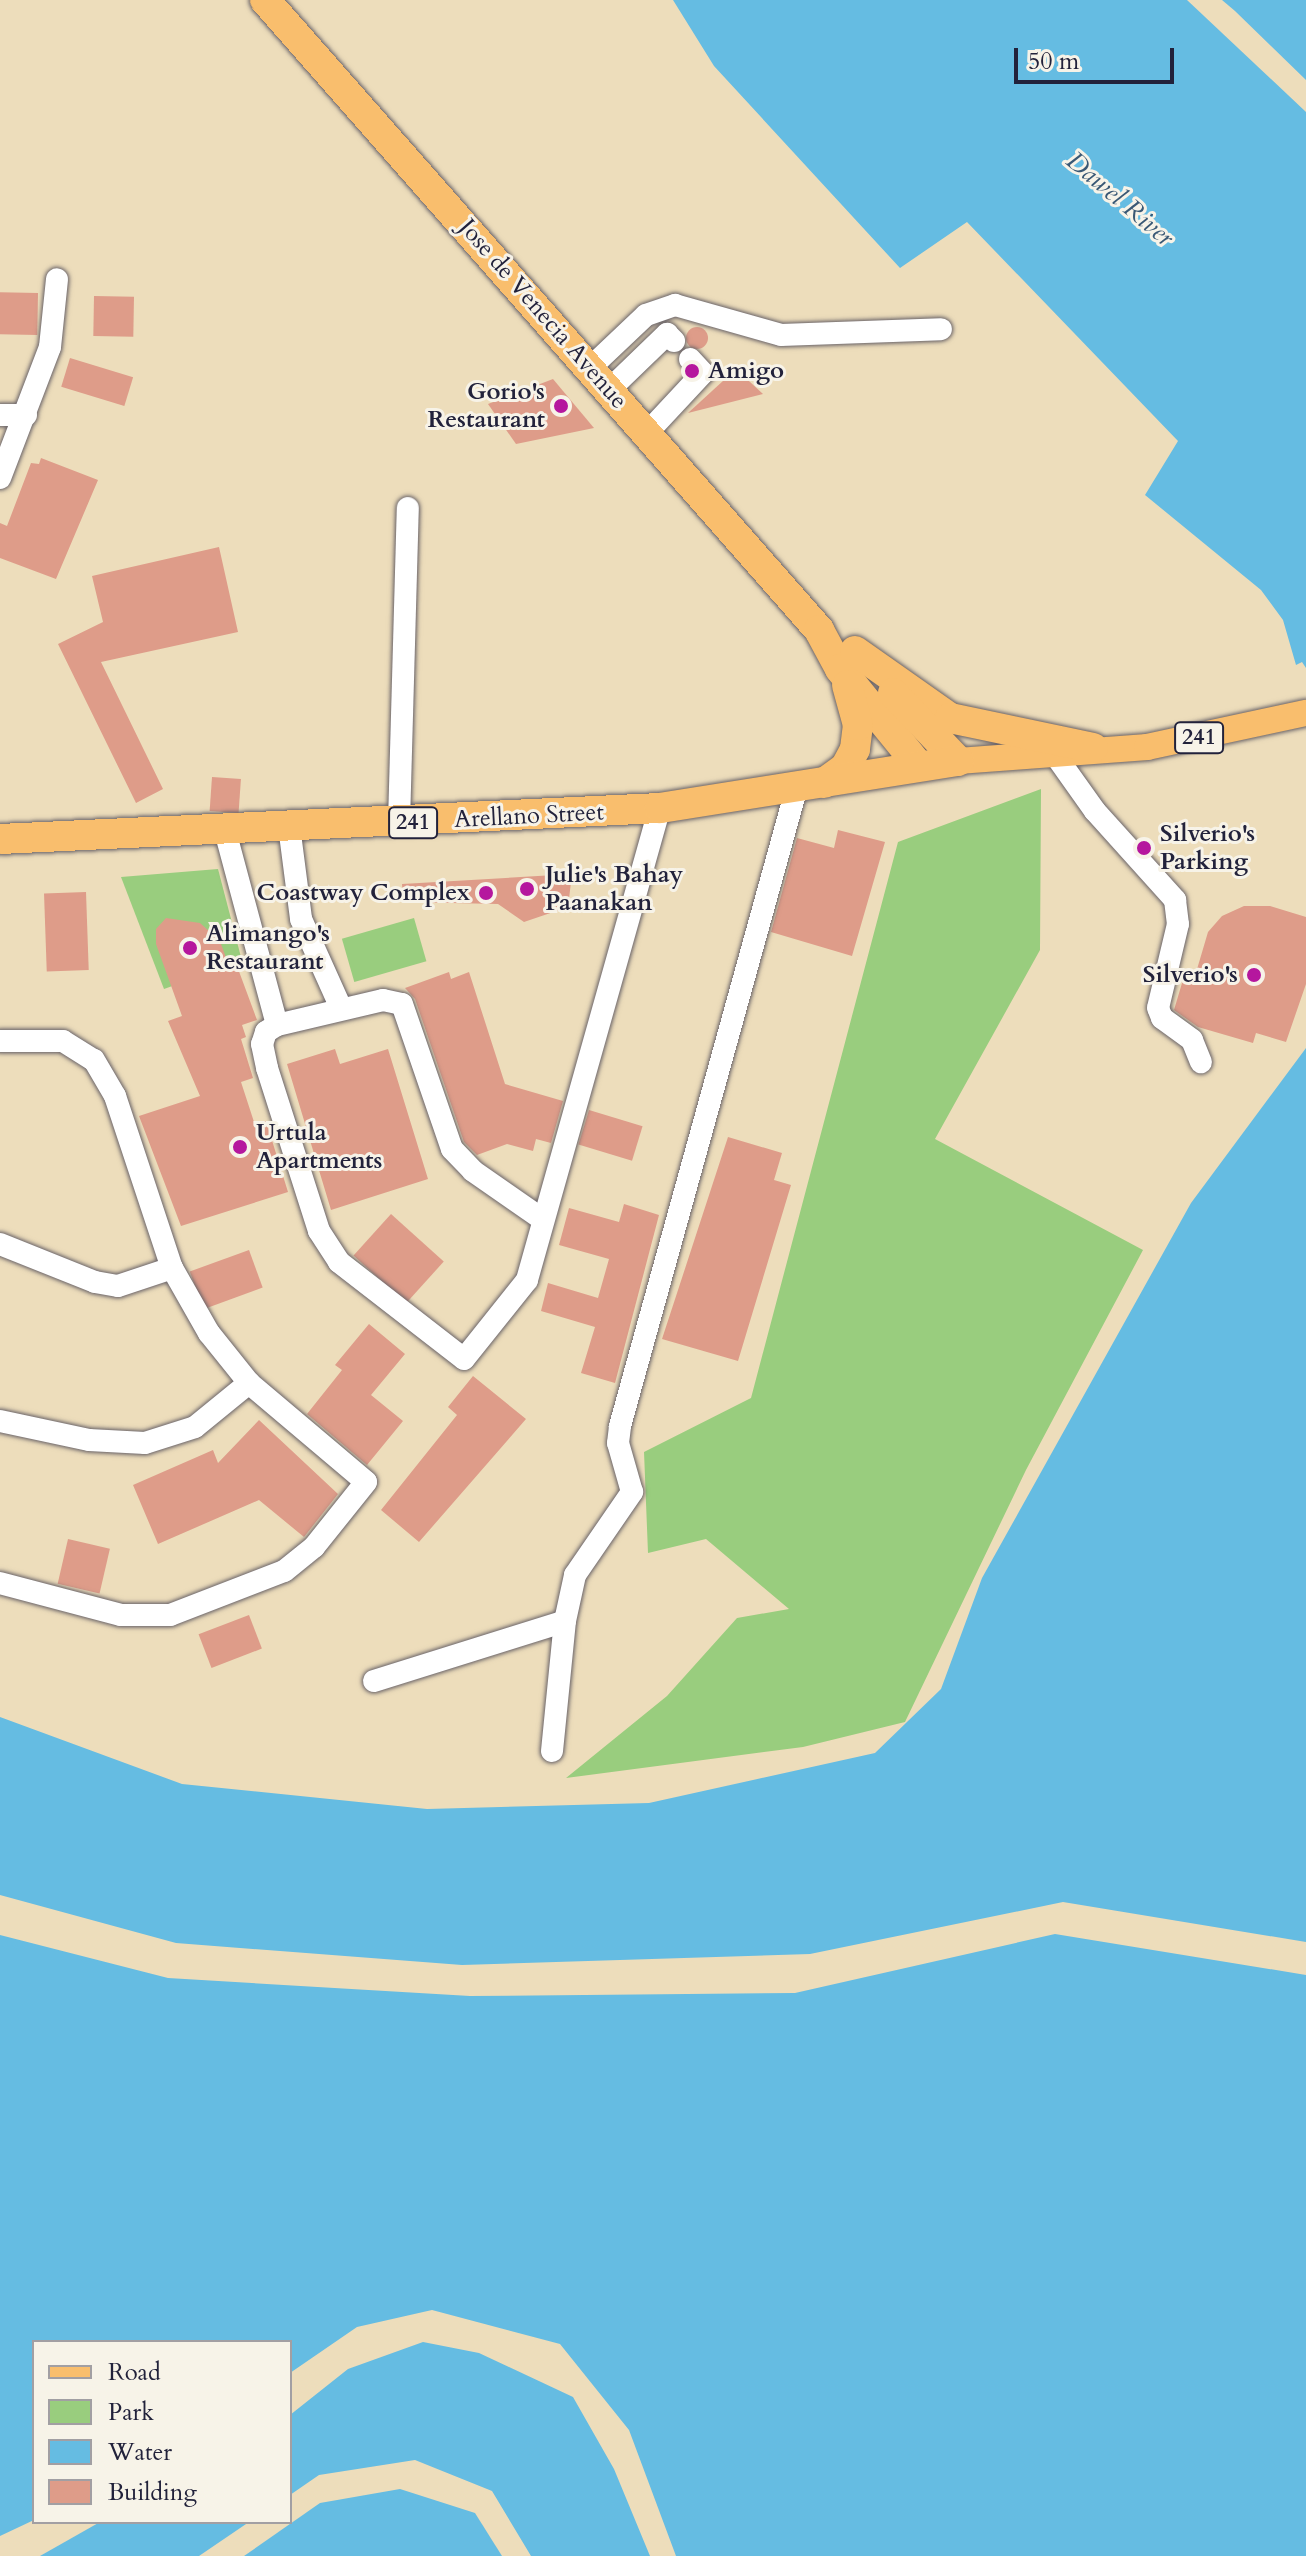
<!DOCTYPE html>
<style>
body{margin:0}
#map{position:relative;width:1306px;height:2556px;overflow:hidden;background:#edddbb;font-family:Cardo,serif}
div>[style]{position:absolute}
.green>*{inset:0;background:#99cd7e;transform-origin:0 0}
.water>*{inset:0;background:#65bce2}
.building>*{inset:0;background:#de9c89;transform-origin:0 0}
.round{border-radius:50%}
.roads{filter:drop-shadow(0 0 2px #696368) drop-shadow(0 0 2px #696368)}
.minor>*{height:22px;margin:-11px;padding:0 11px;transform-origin:11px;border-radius:11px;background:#fff}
.major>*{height:26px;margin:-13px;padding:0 13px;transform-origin:13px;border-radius:13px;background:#f9be6d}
.highway>*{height:30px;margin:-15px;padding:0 15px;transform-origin:15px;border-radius:15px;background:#f9be6d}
.dots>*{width:22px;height:22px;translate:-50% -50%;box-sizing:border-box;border:4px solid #f7f3e8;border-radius:50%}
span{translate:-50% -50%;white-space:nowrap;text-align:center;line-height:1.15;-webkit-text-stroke:6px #f7f3e8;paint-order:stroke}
.shield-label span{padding:2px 6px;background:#f7f3e8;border:2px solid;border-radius:6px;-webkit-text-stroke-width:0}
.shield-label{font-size:22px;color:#22223b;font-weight:700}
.street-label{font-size:24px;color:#22223b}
.poi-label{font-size:24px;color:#22223b;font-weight:700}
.left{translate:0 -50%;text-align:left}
.right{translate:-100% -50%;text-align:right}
.water-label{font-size:26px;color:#395875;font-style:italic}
.legend{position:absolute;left:32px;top:2340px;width:260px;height:184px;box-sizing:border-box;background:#f7f3e8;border:2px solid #a29fa3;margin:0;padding:10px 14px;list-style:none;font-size:24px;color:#22223b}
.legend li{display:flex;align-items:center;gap:16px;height:40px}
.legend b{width:40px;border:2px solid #a29fa3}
.scale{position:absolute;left:1014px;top:48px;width:160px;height:36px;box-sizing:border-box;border:4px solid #22223b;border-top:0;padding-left:10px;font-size:24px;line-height:28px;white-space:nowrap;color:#22223b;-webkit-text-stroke:6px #f7f3e8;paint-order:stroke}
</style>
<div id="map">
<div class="green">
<div style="clip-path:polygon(1041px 789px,1040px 950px,935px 1139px,1143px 1250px,1026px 1470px,905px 1722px,803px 1747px,566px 1778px,667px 1696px,737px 1618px,789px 1609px,706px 1539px,648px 1553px,644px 1452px,751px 1398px,898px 842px)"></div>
<div style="clip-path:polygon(218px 869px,242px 961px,164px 989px,121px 877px)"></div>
<div style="left:414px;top:918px;width:45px;height:75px;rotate:74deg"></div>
</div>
<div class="water">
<div style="clip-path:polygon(673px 0,1187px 0,1306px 112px,1306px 668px,1302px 662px,1296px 665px,1283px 620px,1261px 590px,1145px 495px,1178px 441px,967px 222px,900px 268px,714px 66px)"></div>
<div style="clip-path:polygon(1222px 0,1306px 0,1306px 80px,1235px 11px)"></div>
<div style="clip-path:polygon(1306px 1048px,1306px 1942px,1063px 1902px,810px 1954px,462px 1965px,176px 1943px,0 1895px,0 1717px,182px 1784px,427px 1809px,649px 1803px,875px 1753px,941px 1689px,982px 1578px,1191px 1203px)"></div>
<div style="clip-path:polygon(1055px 1934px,1306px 1975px,1306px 2556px,676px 2556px,629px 2430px,560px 2344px,432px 2310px,357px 2327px,290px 2373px,290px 2342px,34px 2342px,34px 2520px,0 2536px,0 1935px,168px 1978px,470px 1996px,795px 1993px)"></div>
<div style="clip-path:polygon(423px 2342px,479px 2353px,573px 2397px,614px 2469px,650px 2556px,531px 2556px,492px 2491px,415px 2460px,319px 2475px,290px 2495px,290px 2415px,348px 2369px)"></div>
<div style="clip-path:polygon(400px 2489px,475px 2513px,502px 2556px,244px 2556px,320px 2503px)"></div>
<div style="clip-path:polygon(100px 2522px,249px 2522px,199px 2556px,40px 2556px)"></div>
</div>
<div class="building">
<div style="left:38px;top:293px;width:42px;height:38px;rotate:91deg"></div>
<div style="left:94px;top:296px;width:40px;height:40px;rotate:1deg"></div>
<div class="round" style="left:686px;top:327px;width:22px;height:22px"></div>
<div style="left:70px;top:358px;width:66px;height:30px;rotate:17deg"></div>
<div style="clip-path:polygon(736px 369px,763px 394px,688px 413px)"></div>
<div style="clip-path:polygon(553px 379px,594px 428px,516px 444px,488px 404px)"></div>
<div style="clip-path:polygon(41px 458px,98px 480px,56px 579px,0 558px,0 523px,7px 526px,31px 463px,39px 464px)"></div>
<div style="clip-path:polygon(219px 547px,238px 632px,101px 662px,163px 789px,136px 803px,58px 644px,103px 622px,92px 576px)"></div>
<div style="left:212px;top:777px;width:29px;height:34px;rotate:4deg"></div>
<div style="clip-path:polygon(838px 830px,885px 842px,852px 956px,771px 932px,797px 838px,834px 848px)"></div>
<div style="clip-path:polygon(572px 874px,568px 907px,524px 922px,498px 904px,403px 902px,402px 884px)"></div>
<div style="left:86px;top:892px;width:78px;height:42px;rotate:88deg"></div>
<div style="clip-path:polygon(1244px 906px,1270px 906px,1306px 917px,1306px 984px,1286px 1042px,1256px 1033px,1253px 1043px,1198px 1027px,1174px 1010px,1185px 973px,1195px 976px,1208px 932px,1222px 916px)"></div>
<div style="clip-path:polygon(166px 918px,200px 923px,220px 941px,230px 969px,237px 966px,257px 1020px,242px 1025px,246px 1037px,241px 1039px,253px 1078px,241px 1082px,255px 1125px,266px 1121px,288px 1192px,181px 1226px,139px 1116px,200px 1096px,168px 1021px,182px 1016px,156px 944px,156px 929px)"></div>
<div style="clip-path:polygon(449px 972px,451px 979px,469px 972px,505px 1084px,563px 1101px,551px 1143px,536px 1139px,533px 1151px,507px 1144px,477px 1155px,464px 1142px,415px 999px,405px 988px)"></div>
<div style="clip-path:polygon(335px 1049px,340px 1064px,388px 1049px,428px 1179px,331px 1210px,287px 1064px)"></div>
<div style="left:589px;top:1110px;width:56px;height:36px;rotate:17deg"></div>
<div style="clip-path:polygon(728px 1137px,782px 1153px,774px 1180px,791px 1185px,738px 1361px,662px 1339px)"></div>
<div style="clip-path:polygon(624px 1204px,659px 1215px,615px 1383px,581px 1373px,595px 1327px,541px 1311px,548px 1283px,598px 1298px,609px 1259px,559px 1245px,569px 1208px,619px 1222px)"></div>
<div style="left:391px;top:1214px;width:71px;height:56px;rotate:42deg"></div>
<div style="left:249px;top:1250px;width:40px;height:63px;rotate:70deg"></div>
<div style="clip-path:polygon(369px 1324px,405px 1354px,371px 1395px,403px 1421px,367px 1465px,307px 1414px,342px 1370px,335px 1365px)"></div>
<div style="clip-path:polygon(473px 1376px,526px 1419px,419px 1542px,381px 1510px,457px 1415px,448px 1407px)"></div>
<div style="clip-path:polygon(259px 1420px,338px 1494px,304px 1537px,259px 1500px,158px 1544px,133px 1485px,213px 1450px,218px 1463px)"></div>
<div style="left:68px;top:1539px;width:43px;height:46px;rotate:13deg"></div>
<div style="left:249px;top:1615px;width:36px;height:54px;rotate:69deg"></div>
</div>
<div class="roads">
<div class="minor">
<div style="left:590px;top:368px;width:77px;rotate:-43.4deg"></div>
<div style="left:646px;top:315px;width:31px;rotate:-19deg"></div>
<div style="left:675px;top:305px;width:110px;rotate:15.8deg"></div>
<div style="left:781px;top:335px;width:160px;rotate:-2.1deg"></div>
<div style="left:609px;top:390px;width:81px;rotate:-44deg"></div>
<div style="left:667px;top:334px;width:10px;rotate:45deg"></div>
<div style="left:0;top:415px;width:26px"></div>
<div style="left:647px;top:433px;width:82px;rotate:-47deg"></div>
<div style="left:703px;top:373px;width:19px;rotate:-133deg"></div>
<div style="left:0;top:478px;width:140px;rotate:-69.1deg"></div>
<div style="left:50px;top:347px;width:68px;rotate:-84.1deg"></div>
<div style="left:1053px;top:752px;width:72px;rotate:54.6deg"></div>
<div style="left:1095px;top:811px;width:120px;rotate:48deg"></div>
<div style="left:1175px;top:900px;width:24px;rotate:83deg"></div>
<div style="left:1178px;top:924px;width:86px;rotate:103.4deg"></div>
<div style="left:1158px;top:1008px;width:11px;rotate:68deg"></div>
<div style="left:1162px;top:1018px;width:37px;rotate:36deg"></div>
<div style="left:1192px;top:1040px;width:24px;rotate:68deg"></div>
<div style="left:399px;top:823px;width:315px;rotate:-88.4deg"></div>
<div style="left:289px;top:826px;width:94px;rotate:82.6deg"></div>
<div style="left:301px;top:919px;width:98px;rotate:65.8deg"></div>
<div style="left:224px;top:827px;width:205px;rotate:75deg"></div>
<div style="left:277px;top:1025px;width:13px;rotate:148deg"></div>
<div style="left:266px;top:1032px;width:13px;rotate:108deg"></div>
<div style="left:262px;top:1044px;width:25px;rotate:78deg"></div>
<div style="left:267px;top:1068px;width:171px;rotate:72.3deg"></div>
<div style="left:319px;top:1231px;width:37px;rotate:57deg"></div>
<div style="left:339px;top:1262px;width:158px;rotate:37.8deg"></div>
<div style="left:464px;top:1359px;width:101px;rotate:-51.4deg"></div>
<div style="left:527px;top:1280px;width:490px;rotate:-74.3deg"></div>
<div style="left:277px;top:1025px;width:109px;rotate:-13.3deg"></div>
<div style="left:383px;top:1000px;width:19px;rotate:12deg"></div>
<div style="left:402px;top:1004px;width:153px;rotate:71deg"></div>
<div style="left:452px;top:1149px;width:30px;rotate:46deg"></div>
<div style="left:473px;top:1171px;width:84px;rotate:34.8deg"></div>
<div style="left:0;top:1041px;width:63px"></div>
<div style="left:63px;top:1041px;width:36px;rotate:32deg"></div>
<div style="left:94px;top:1060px;width:42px;rotate:59.7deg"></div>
<div style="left:115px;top:1096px;width:181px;rotate:71.7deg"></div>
<div style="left:172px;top:1268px;width:75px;rotate:60.4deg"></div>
<div style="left:209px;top:1333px;width:64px;rotate:51.3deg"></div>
<div style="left:249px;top:1383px;width:153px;rotate:40.2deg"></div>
<div style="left:366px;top:1482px;width:83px;rotate:128.7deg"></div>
<div style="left:314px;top:1547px;width:38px;rotate:141deg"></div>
<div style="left:284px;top:1571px;width:122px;rotate:158.9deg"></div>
<div style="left:170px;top:1615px;width:49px;rotate:180deg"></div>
<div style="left:121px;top:1615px;width:125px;rotate:-165.2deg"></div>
<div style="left:0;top:1244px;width:102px;rotate:21.8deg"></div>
<div style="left:95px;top:1282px;width:23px;rotate:10deg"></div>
<div style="left:118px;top:1286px;width:57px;rotate:-18.4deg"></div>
<div style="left:0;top:1421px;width:91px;rotate:12.1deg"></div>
<div style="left:89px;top:1440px;width:56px;rotate:3.1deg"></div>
<div style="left:145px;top:1443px;width:52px;rotate:-17.7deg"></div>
<div style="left:195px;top:1427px;width:70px;rotate:-39.2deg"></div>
<div style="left:374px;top:1681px;width:200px;rotate:-17.4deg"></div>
<div style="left:552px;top:1751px;width:131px;rotate:-84.3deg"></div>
<div style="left:565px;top:1621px;width:47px;rotate:-77.7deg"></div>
<div style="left:575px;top:1575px;width:101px;rotate:-55.5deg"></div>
<div style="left:632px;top:1492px;width:51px;rotate:-105.9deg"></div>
<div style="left:618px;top:1443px;width:17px;rotate:-83deg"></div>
<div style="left:620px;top:1426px;width:660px;rotate:-74.53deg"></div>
</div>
<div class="major">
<div style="left:958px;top:761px;width:190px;rotate:-4.2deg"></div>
<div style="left:1147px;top:747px;width:163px;rotate:-12.1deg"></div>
</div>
<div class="highway">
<div style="left:265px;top:0;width:839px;rotate:48.67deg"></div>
<div style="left:819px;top:630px;width:44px;rotate:61.7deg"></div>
<div style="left:840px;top:669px;width:125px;rotate:50.8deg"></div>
<div style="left:855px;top:651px;width:116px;rotate:35.2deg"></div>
<div style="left:950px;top:718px;width:146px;rotate:11.8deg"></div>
<div style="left:893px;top:693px;width:94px;rotate:46.3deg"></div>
<div style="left:824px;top:783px;width:26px;rotate:-36deg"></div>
<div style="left:845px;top:768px;width:21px;rotate:-62deg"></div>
<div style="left:855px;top:749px;width:24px;rotate:-83deg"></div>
<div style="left:858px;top:725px;width:41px;rotate:-105.4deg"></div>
<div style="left:0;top:839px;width:661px;rotate:-2.69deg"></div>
<div style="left:660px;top:808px;width:302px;rotate:-9deg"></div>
</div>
</div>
<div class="dots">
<div style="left:692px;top:371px;background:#b5179e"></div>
<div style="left:561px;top:406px;background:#b5179e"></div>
<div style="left:1144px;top:848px;background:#b5179e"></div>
<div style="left:527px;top:889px;background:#b5179e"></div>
<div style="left:486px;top:893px;background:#b5179e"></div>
<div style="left:190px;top:948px;background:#b5179e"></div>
<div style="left:1254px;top:975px;background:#b5179e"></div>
<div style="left:240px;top:1147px;background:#b5179e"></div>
</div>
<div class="shield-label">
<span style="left:1199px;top:738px">241</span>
<span style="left:413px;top:823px">241</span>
</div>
<div class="street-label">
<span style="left:543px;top:314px;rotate:49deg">Jose de Venecia Avenue</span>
<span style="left:529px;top:816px;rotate:-3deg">Arellano Street</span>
</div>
<div class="poi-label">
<span class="left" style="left:708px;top:371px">Amigo</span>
<span class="right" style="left:545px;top:406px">Gorio's<br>Restaurant</span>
<span class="left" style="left:1160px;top:848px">Silverio's<br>Parking</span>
<span class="left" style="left:545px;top:889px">Julie's Bahay<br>Paanakan</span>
<span class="right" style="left:470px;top:893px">Coastway Complex</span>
<span class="left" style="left:206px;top:948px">Alimango's<br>Restaurant</span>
<span class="right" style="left:1238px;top:975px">Silverio's</span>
<span class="left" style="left:256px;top:1147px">Urtula<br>Apartments</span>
</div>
<div class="water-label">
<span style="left:1120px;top:199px;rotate:40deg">Dawel River</span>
</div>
<ul class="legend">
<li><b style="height:10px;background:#f9be6d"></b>Road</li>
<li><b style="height:22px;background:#99cd7e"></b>Park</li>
<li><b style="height:22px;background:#65bce2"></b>Water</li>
<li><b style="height:22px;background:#de9c89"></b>Building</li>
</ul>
<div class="scale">50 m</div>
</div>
